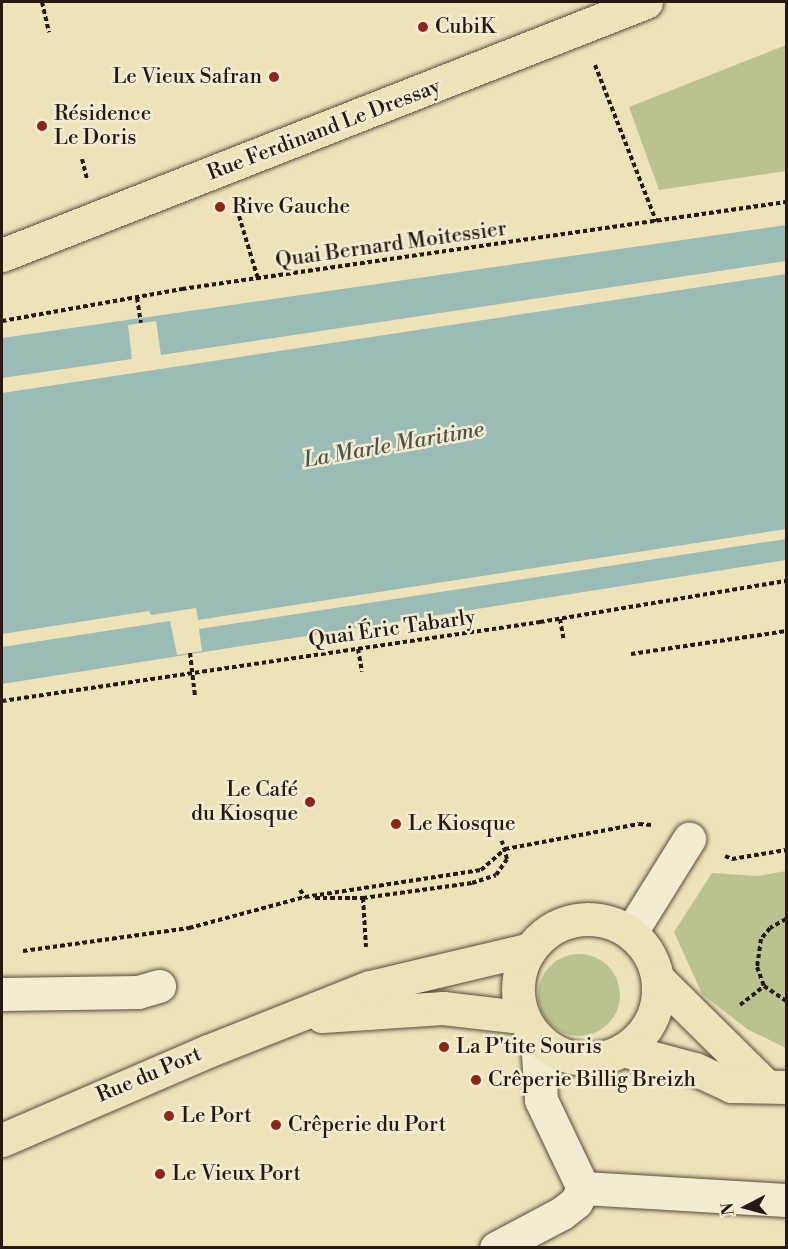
<!DOCTYPE html>
<meta charset="utf-8">
<style>
body{margin:0}
#map{position:relative;width:788px;height:1249px;overflow:hidden;background:#eee2b9;font-family:"Libre Bodoni",serif}
div>[style]{position:absolute}
.green>*{inset:0;background:#bac38e}
.round{border-radius:50%}
.water>*{inset:0;background:#9bbcb6}
.pier>*{inset:0;background:#eee2b9}
.path>*{height:4px;margin-top:-2px;transform-origin:0;background:repeating-linear-gradient(90deg,#261914 0 4.5px,transparent 0 7.5px)}
.roads{filter:drop-shadow(0 0 2px #584b3d) drop-shadow(0 0 2px #584b3d)}
.minor>*{height:33px;margin:-16.5px;padding:0 16.5px;transform-origin:16.5px;border-radius:16.5px;background:#f4ecd2}
.major>*{height:33px;margin:-16.5px;padding:0 16.5px;transform-origin:16.5px;border-radius:16.5px;background:#eee2b9}
.major>.ring{margin:-16.5px;padding:0;box-sizing:content-box;background:none;border:33px solid #eee2b9;border-radius:50%}
.dots>*{width:16px;height:16px;translate:-50% -50%;box-sizing:border-box;border:3px solid #f4ecd2;border-radius:50%}
span{translate:-50% -50%;white-space:nowrap;text-align:center;line-height:1.15;-webkit-text-stroke:5px #f4ecd2;paint-order:stroke}
.poi-label{font-size:21px;color:#261914}
.left{translate:0 -50%;text-align:left}
.right{translate:-100% -50%;text-align:right}
.street-label{font-size:21px;color:#261914}
.water-label{font-size:22px;color:#4f524d;font-style:italic}
.frame{position:absolute;inset:0;border:3px solid #261914;pointer-events:none}
.north{position:absolute;left:716px;top:1177px;width:60px;height:60px;-webkit-text-stroke:4px #f4ecd2;paint-order:stroke;rotate:264deg;font-size:16px;font-weight:700;line-height:24px;text-align:center;color:#261914}
.north::after{content:'';display:block;margin:auto;width:21px;height:27px;background:#261914;clip-path:polygon(50% 0,100% 100%,50% 72%,0 100%)}
</style>
<div id="map">
<div class="green">
<div style="clip-path:polygon(786px 45px,786px 171px,659px 190px,629px 107px)"></div>
<div style="clip-path:polygon(786px 871px,786px 1048px,747px 1029px,702px 994px,674px 932px,712px 873px,758px 876px)"></div>
<div class="round" style="left:538px;top:954px;width:82px;height:82px"></div>
</div>
<div class="water">
<div style="clip-path:polygon(786px 225px,786px 560px,2px 684px,2px 338px)"></div>
</div>
<div class="pier">
<div style="clip-path:polygon(786px 261px,786px 274px,2px 393px,2px 378px,132px 359px,128px 325px,156px 321px,161px 355px)"></div>
<div style="clip-path:polygon(786px 529px,786px 539px,199px 629px,202px 651px,177px 655px,170px 621px,2px 647px,2px 634px,149px 611px,151px 615px,196px 608px,198px 620px)"></div>
</div>
<div class="path">
<div style="left:42px;top:2px;width:31px;rotate:77deg"></div>
<div style="left:595px;top:65px;width:168px;rotate:68.6deg"></div>
<div style="left:82px;top:159px;width:21px;rotate:76deg"></div>
<div style="left:239px;top:216px;width:66px;rotate:73.2deg"></div>
<div style="left:137px;top:298px;width:25px;rotate:81deg"></div>
<div style="left:2px;top:321px;width:183px;rotate:-10.1deg"></div>
<div style="left:182px;top:289px;width:610px;rotate:-8.2deg"></div>
<div style="left:560px;top:619px;width:22px;rotate:80deg"></div>
<div style="left:358px;top:649px;width:23px;rotate:80deg"></div>
<div style="left:190px;top:653px;width:43px;rotate:83.4deg"></div>
<div style="left:631px;top:654px;width:157px;rotate:-8.4deg"></div>
<div style="left:2px;top:701px;width:544px;rotate:-8.35deg"></div>
<div style="left:540px;top:622px;width:249px;rotate:-9.5deg"></div>
<div style="left:725px;top:856px;width:8px;rotate:23deg"></div>
<div style="left:732px;top:859px;width:55px;rotate:-9.5deg"></div>
<div style="left:300px;top:890px;width:9px;rotate:54deg"></div>
<div style="left:315px;top:898px;width:48px"></div>
<div style="left:363px;top:898px;width:110px;rotate:-7.8deg"></div>
<div style="left:472px;top:883px;width:25px;rotate:-18deg"></div>
<div style="left:496px;top:875px;width:19px;rotate:-55deg"></div>
<div style="left:507px;top:859px;width:19px;rotate:-106deg"></div>
<div style="left:363px;top:898px;width:49px;rotate:86.5deg"></div>
<div style="left:786px;top:919px;width:18px;rotate:151deg"></div>
<div style="left:770px;top:928px;width:14px;rotate:129deg"></div>
<div style="left:761px;top:939px;width:28px;rotate:98deg"></div>
<div style="left:757px;top:967px;width:20px;rotate:70deg"></div>
<div style="left:764px;top:986px;width:27px;rotate:34deg"></div>
<div style="left:23px;top:951px;width:168px;rotate:-7.9deg"></div>
<div style="left:189px;top:928px;width:120px;rotate:-15deg"></div>
<div style="left:305px;top:897px;width:178px;rotate:-8.7deg"></div>
<div style="left:481px;top:870px;width:32px;rotate:-41deg"></div>
<div style="left:505px;top:849px;width:136px;rotate:-10.6deg"></div>
<div style="left:639px;top:824px;width:13px;rotate:4deg"></div>
<div style="left:740px;top:1005px;width:31px;rotate:-38deg"></div>
</div>
<div class="roads">
<div class="minor">
<div style="left:631px;top:932px;width:110px;rotate:-58.1deg"></div>
<div style="left:2px;top:994px;width:136px;rotate:-0.8deg"></div>
<div style="left:138px;top:992px;width:22px;rotate:-16deg"></div>
<div style="left:537px;top:1039px;width:61px;rotate:86.2deg"></div>
<div style="left:541px;top:1100px;width:98px;rotate:64.5deg"></div>
<div style="left:583px;top:1188px;width:203px;rotate:3.4deg"></div>
<div style="left:496px;top:1248px;width:75px;rotate:-27.9deg"></div>
<div style="left:562px;top:1213px;width:18px;rotate:-38deg"></div>
<div style="left:576px;top:1202px;width:16px;rotate:-63deg"></div>
</div>
<div class="major">
<div style="left:2px;top:255px;width:692px;rotate:-21.45deg"></div>
<div class="ring" style="left:518px;top:919px;width:107px;height:107px"></div>
<div style="left:658px;top:979px;width:149px;rotate:44.7deg"></div>
<div style="left:322px;top:1016px;width:121px;rotate:-3.8deg"></div>
<div style="left:443px;top:1008px;width:79px;rotate:6.6deg"></div>
<div style="left:623px;top:1050px;width:74px;rotate:14.8deg"></div>
<div style="left:695px;top:1069px;width:40px;rotate:25deg"></div>
<div style="left:731px;top:1086px;width:55px;rotate:1deg"></div>
<div style="left:2px;top:1140px;width:224px;rotate:-23.4deg"></div>
<div style="left:208px;top:1051px;width:174px;rotate:-21.6deg"></div>
<div style="left:370px;top:987px;width:165px;rotate:-13.3deg"></div>
</div>
</div>
<div class="dots">
<div style="left:423px;top:27px;background:#8f2418"></div>
<div style="left:274px;top:77px;background:#8f2418"></div>
<div style="left:42px;top:126px;background:#8f2418"></div>
<div style="left:220px;top:207px;background:#8f2418"></div>
<div style="left:310px;top:802px;background:#8f2418"></div>
<div style="left:396px;top:824px;background:#8f2418"></div>
<div style="left:444px;top:1047px;background:#8f2418"></div>
<div style="left:476px;top:1080px;background:#8f2418"></div>
<div style="left:169px;top:1116px;background:#8f2418"></div>
<div style="left:276px;top:1125px;background:#8f2418"></div>
<div style="left:160px;top:1174px;background:#8f2418"></div>
</div>
<div class="poi-label">
<span class="left" style="left:435px;top:27px">CubiK</span>
<span class="right" style="left:262px;top:77px">Le Vieux Safran</span>
<span class="left" style="left:54px;top:126px">Résidence<br>Le Doris</span>
<span class="left" style="left:232px;top:207px">Rive Gauche</span>
<span class="right" style="left:298px;top:802px">Le Café<br>du Kiosque</span>
<span class="left" style="left:408px;top:824px">Le Kiosque</span>
<span class="left" style="left:456px;top:1047px">La P'tite Souris</span>
<span class="left" style="left:488px;top:1080px">Crêperie Billig Breizh</span>
<span class="left" style="left:181px;top:1116px">Le Port</span>
<span class="left" style="left:288px;top:1125px">Crêperie du Port</span>
<span class="left" style="left:172px;top:1174px">Le Vieux Port</span>
</div>
<div class="street-label">
<span style="left:324px;top:130px;rotate:-21deg">Rue Ferdinand Le Dressay</span>
<span style="left:391px;top:245px;rotate:-8deg">Quai Bernard Moitessier</span>
<span style="left:392px;top:629px;rotate:-8deg">Quai Éric Tabarly</span>
<span style="left:149px;top:1075px;rotate:-23deg">Rue du Port</span>
</div>
<div class="water-label">
<span style="left:394px;top:445px;rotate:-10deg">La Marle Maritime</span>
</div>
<div class="frame"></div>
<div class="north">N</div>
</div>
